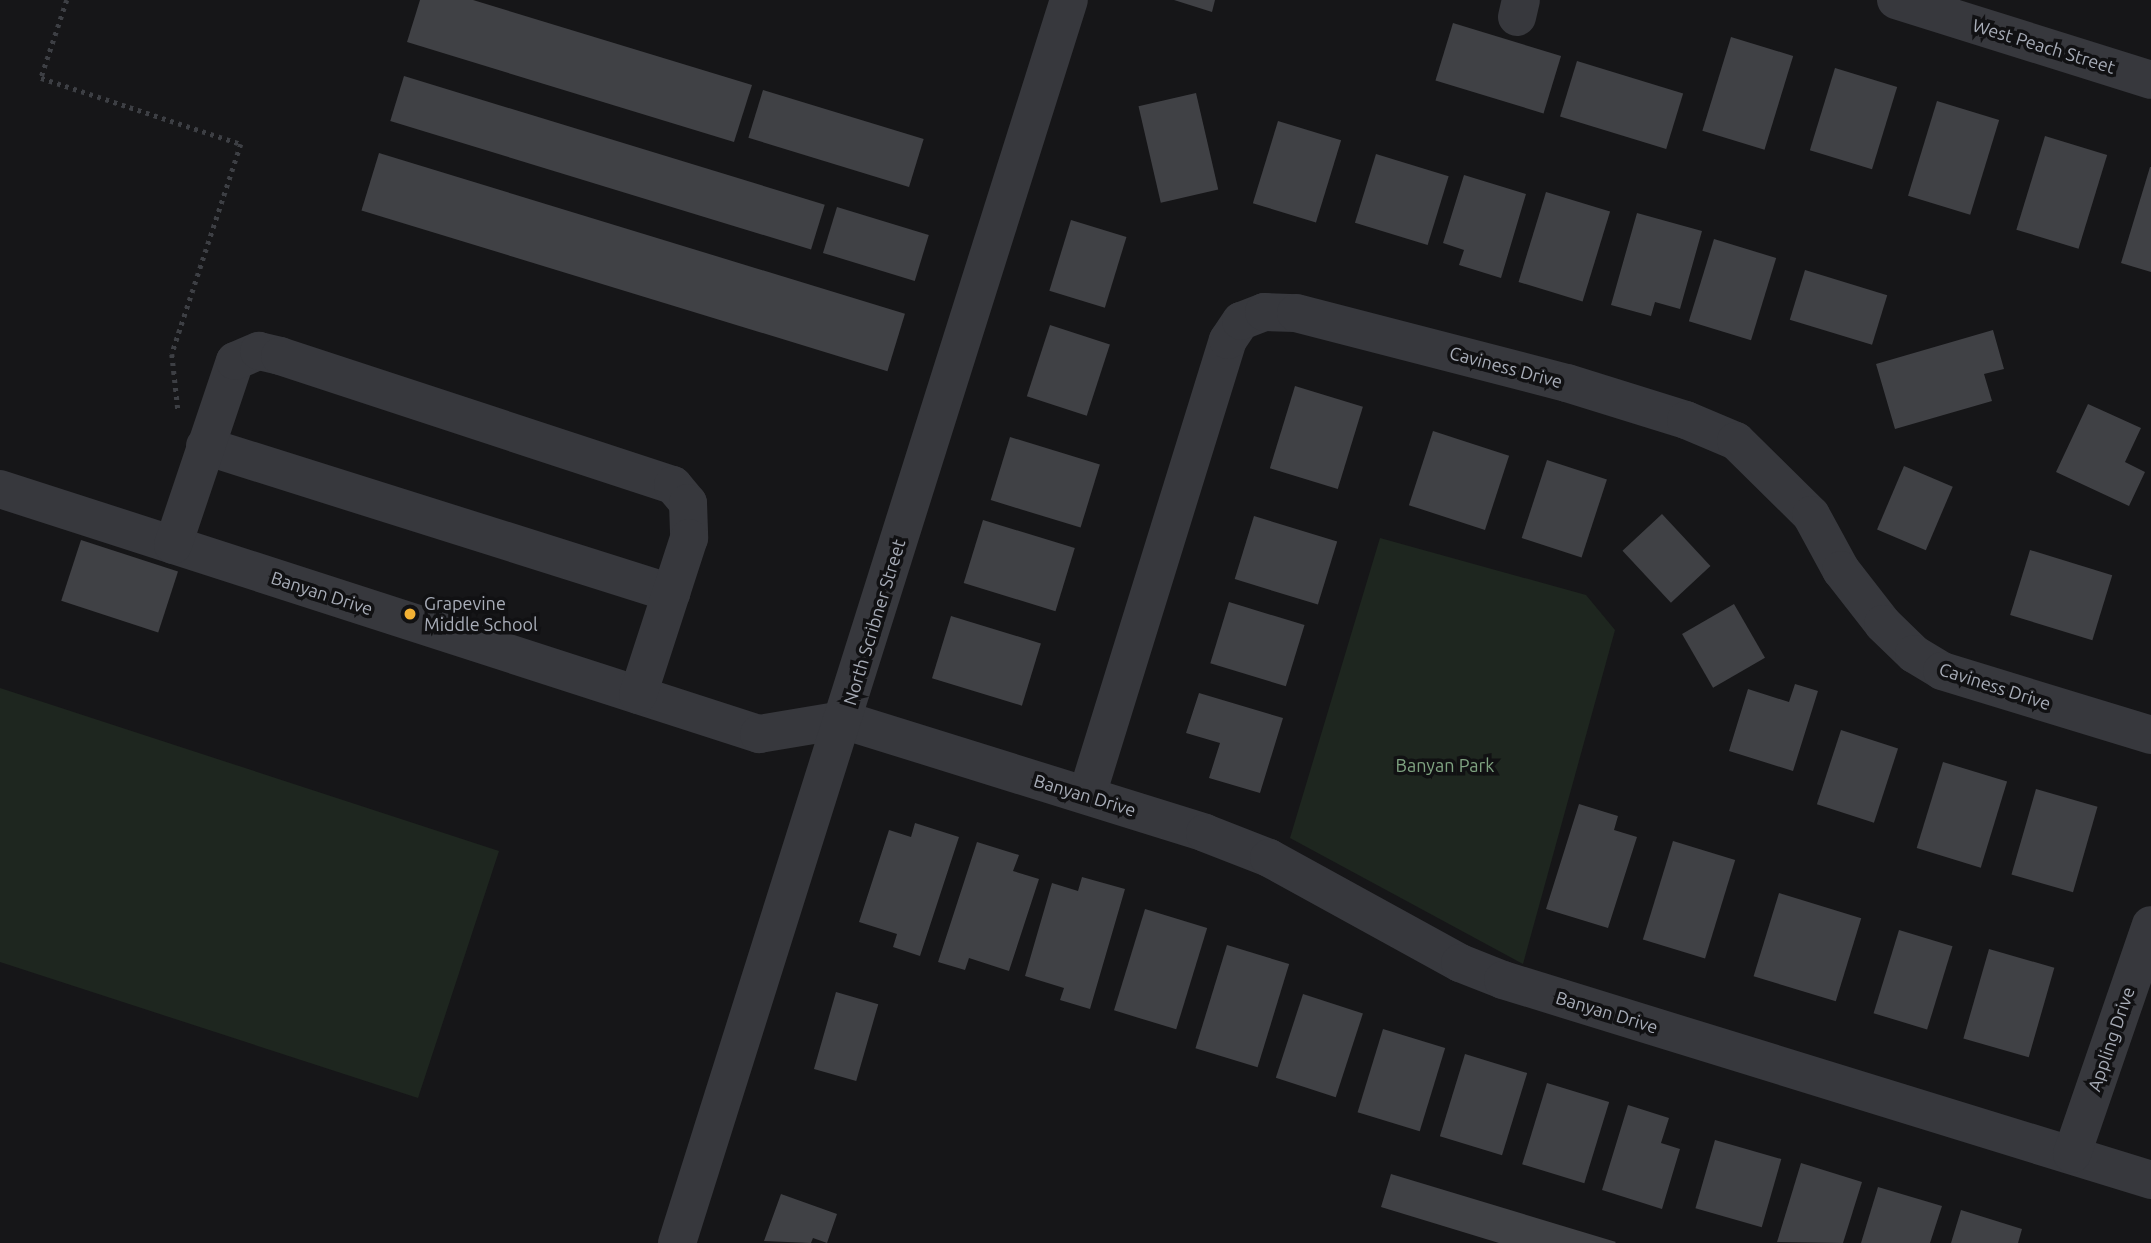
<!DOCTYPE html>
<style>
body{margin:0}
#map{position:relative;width:2151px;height:1243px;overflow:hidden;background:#161618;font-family:Ubuntu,sans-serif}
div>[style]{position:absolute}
.green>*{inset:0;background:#1e261f}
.building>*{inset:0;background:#404145;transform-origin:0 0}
.path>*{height:4.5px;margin-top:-2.25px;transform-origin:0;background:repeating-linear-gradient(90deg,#3d3f44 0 3.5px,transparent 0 8.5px)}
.minor>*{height:38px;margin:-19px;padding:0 19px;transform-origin:19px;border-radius:19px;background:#37383d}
.dots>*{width:19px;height:19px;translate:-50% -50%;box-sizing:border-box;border:4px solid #111113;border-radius:50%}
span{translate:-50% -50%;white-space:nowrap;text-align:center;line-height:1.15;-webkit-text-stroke:7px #111113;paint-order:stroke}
.street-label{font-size:18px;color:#a8adb8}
.poi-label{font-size:18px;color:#a8adb8}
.left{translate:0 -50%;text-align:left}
.park-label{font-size:18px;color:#7fa381}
</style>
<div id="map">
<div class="green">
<div style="clip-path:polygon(1380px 538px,1586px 595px,1615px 630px,1523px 964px,1290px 838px)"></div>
<div style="clip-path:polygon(0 688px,499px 851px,418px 1098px,0 962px)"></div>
</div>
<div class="building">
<div style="clip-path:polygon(420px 0,473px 0,752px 85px,734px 142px,407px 42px)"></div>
<div style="clip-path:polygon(1174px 0,1215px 0,1212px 12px)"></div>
<div style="left:1453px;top:23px;width:113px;height:60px;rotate:17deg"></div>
<div style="left:1731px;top:37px;width:65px;height:98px;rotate:17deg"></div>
<div style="left:1577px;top:61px;width:111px;height:58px;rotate:17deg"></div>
<div style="left:1835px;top:68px;width:65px;height:86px;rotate:17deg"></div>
<div style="left:404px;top:76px;width:440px;height:47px;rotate:17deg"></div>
<div style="left:763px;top:90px;width:168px;height:50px;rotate:17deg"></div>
<div style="left:1196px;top:93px;width:99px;height:59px;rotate:77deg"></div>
<div style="left:1937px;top:101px;width:65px;height:99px;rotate:17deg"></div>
<div style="left:1278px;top:121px;width:66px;height:86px;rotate:17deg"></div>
<div style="left:2045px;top:136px;width:65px;height:98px;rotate:17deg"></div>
<div style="left:379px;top:153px;width:550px;height:60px;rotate:17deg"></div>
<div style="left:1376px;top:154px;width:76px;height:72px;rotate:17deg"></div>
<div style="clip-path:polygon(2150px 167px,2151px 167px,2151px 272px,2121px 263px)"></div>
<div style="clip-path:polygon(1464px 175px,1526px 194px,1501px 278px,1459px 265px,1464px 250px,1443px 243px)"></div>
<div style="left:1546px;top:192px;width:67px;height:94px;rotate:17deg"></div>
<div style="left:837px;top:207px;width:96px;height:48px;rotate:17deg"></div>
<div style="clip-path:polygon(1637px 213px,1702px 231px,1680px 309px,1655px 302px,1651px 316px,1611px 305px)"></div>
<div style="left:1071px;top:220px;width:58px;height:74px;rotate:17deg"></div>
<div style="left:1714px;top:239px;width:65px;height:86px;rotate:17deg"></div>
<div style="left:1805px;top:270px;width:86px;height:52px;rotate:17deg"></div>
<div style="left:1050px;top:325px;width:63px;height:75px;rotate:18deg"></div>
<div style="clip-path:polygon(1993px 330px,2004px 369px,1984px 374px,1992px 401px,1895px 429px,1876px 364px)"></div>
<div style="left:1295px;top:386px;width:71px;height:86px;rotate:17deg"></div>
<div style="clip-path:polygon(2088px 404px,2141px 428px,2125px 462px,2145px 472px,2129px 506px,2056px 472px)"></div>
<div style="left:1433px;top:431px;width:80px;height:78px;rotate:18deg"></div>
<div style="left:1010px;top:437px;width:94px;height:66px;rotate:17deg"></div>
<div style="left:1547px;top:460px;width:63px;height:82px;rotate:18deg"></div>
<div style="left:1904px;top:466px;width:53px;height:69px;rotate:23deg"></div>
<div style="left:1662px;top:514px;width:71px;height:54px;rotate:47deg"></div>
<div style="left:1254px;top:516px;width:87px;height:66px;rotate:17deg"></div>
<div style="left:983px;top:520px;width:96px;height:66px;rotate:17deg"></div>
<div style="left:81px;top:540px;width:102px;height:64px;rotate:18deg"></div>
<div style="left:2030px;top:550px;width:86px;height:68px;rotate:17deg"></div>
<div style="left:1229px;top:602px;width:79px;height:64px;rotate:17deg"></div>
<div style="left:1734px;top:604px;width:62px;height:60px;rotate:60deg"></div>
<div style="left:951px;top:616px;width:94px;height:65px;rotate:17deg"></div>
<div style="clip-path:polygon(1795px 684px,1818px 691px,1793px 771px,1729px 751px,1748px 689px,1789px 702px)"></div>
<div style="clip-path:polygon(1199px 693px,1283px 718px,1260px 793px,1209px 778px,1220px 743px,1186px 733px)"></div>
<div style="left:1841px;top:730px;width:60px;height:78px;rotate:18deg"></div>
<div style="left:1943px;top:762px;width:67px;height:90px;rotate:17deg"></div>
<div style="left:2036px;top:789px;width:64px;height:89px;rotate:16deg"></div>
<div style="clip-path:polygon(1579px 804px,1618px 816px,1614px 830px,1637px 837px,1608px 928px,1546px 909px)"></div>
<div style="clip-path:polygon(915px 823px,959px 837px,920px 956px,893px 947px,897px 934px,859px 922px,889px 830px,911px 837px)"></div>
<div style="left:1673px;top:841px;width:65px;height:103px;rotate:17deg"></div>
<div style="clip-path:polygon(977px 842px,1019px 855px,1013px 871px,1039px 879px,1009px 971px,969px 958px,965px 970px,938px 962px)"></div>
<div style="clip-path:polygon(1082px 877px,1125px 889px,1090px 1009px,1060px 1000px,1064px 988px,1025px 976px,1052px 883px,1078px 891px)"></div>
<div style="left:1779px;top:893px;width:86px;height:87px;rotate:17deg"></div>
<div style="left:1145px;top:909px;width:65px;height:106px;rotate:17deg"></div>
<div style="left:1899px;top:930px;width:56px;height:87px;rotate:17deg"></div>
<div style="left:1227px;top:945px;width:65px;height:108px;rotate:17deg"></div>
<div style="left:1989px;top:949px;width:68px;height:93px;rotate:16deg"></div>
<div style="left:836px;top:992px;width:44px;height:80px;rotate:16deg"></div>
<div style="left:1303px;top:994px;width:63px;height:88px;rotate:18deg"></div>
<div style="left:1383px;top:1029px;width:65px;height:87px;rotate:17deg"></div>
<div style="left:1465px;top:1054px;width:65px;height:86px;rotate:17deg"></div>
<div style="left:1547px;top:1083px;width:65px;height:85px;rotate:17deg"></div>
<div style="clip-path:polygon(1628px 1105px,1669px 1118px,1661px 1143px,1680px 1149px,1662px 1209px,1602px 1190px)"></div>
<div style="left:1715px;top:1140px;width:69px;height:71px;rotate:16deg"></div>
<div style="clip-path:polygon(1801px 1163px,1862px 1182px,1843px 1243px,1777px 1242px)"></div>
<div style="clip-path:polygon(1391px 1174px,1616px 1242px,1615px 1243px,1499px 1243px,1381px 1207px)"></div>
<div style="clip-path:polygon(1878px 1187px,1942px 1206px,1930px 1243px,1861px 1243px)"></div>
<div style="clip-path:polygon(781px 1194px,837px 1214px,827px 1243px,813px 1238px,811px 1243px,764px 1241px)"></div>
<div style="clip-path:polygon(1961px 1210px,2022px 1229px,2018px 1243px,1951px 1243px)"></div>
</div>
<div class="path">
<div style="left:67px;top:0;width:82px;rotate:108.4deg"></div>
<div style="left:41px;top:78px;width:211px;rotate:18.3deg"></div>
<div style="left:241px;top:144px;width:221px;rotate:108.2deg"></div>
<div style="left:172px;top:354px;width:55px;rotate:83.8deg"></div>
</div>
<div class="minor">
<div style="left:1896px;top:0;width:267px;rotate:17.4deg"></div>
<div style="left:1517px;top:17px;width:17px;rotate:-77deg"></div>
<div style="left:205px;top:446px;width:489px;rotate:17.5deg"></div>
<div style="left:0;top:489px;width:798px;rotate:17.89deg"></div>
<div style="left:759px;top:734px;width:85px;rotate:-9.5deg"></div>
<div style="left:843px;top:720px;width:379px;rotate:17.3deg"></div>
<div style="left:1205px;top:833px;width:69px;rotate:21.3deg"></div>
<div style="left:1269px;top:858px;width:218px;rotate:28.8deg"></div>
<div style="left:1460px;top:963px;width:46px;rotate:21.6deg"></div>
<div style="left:1503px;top:980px;width:678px;rotate:17.15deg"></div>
<div style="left:173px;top:545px;width:194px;rotate:-71.4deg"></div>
<div style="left:235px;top:361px;width:26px;rotate:-23deg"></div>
<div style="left:259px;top:351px;width:22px;rotate:13deg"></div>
<div style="left:280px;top:356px;width:414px;rotate:18.2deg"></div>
<div style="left:673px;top:485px;width:23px;rotate:50deg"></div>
<div style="left:688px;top:503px;width:35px;rotate:88deg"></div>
<div style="left:689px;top:538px;width:165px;rotate:108deg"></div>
<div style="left:1087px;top:795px;width:476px;rotate:-72.8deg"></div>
<div style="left:1228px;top:340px;width:23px;rotate:-56deg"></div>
<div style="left:1241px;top:321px;width:25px;rotate:-21deg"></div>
<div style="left:1264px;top:312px;width:32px;rotate:2deg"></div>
<div style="left:1296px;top:313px;width:280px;rotate:14.5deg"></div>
<div style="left:1567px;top:383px;width:125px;rotate:17.3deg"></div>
<div style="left:1686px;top:420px;width:54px;rotate:22.8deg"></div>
<div style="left:1736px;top:441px;width:105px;rotate:44.6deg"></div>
<div style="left:1811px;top:515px;width:63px;rotate:61.4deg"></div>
<div style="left:1841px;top:570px;width:68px;rotate:52.1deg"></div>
<div style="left:1883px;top:624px;width:43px;rotate:44.1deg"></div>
<div style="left:1914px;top:654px;width:33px;rotate:31deg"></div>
<div style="left:1942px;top:671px;width:219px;rotate:17deg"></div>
<div style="left:2072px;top:1154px;width:242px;rotate:-71deg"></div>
<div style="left:677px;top:1243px;width:1303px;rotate:-72.5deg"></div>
</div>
<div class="dots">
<div style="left:410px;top:614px;background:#f2b134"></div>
</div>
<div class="street-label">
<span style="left:2044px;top:46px;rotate:17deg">West Peach Street</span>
<span style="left:1506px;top:367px;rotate:15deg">Caviness Drive</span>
<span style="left:322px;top:593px;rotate:18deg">Banyan Drive</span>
<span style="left:874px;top:622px;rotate:-73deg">North Scribner Street</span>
<span style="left:1995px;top:686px;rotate:18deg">Caviness Drive</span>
<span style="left:1085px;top:795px;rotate:17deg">Banyan Drive</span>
<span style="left:1607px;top:1012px;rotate:17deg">Banyan Drive</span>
<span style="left:2111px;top:1039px;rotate:-71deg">Appling Drive</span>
</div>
<div class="poi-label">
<span class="left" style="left:424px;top:614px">Grapevine<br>Middle School</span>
</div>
<div class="park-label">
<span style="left:1445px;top:765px">Banyan Park</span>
</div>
</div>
